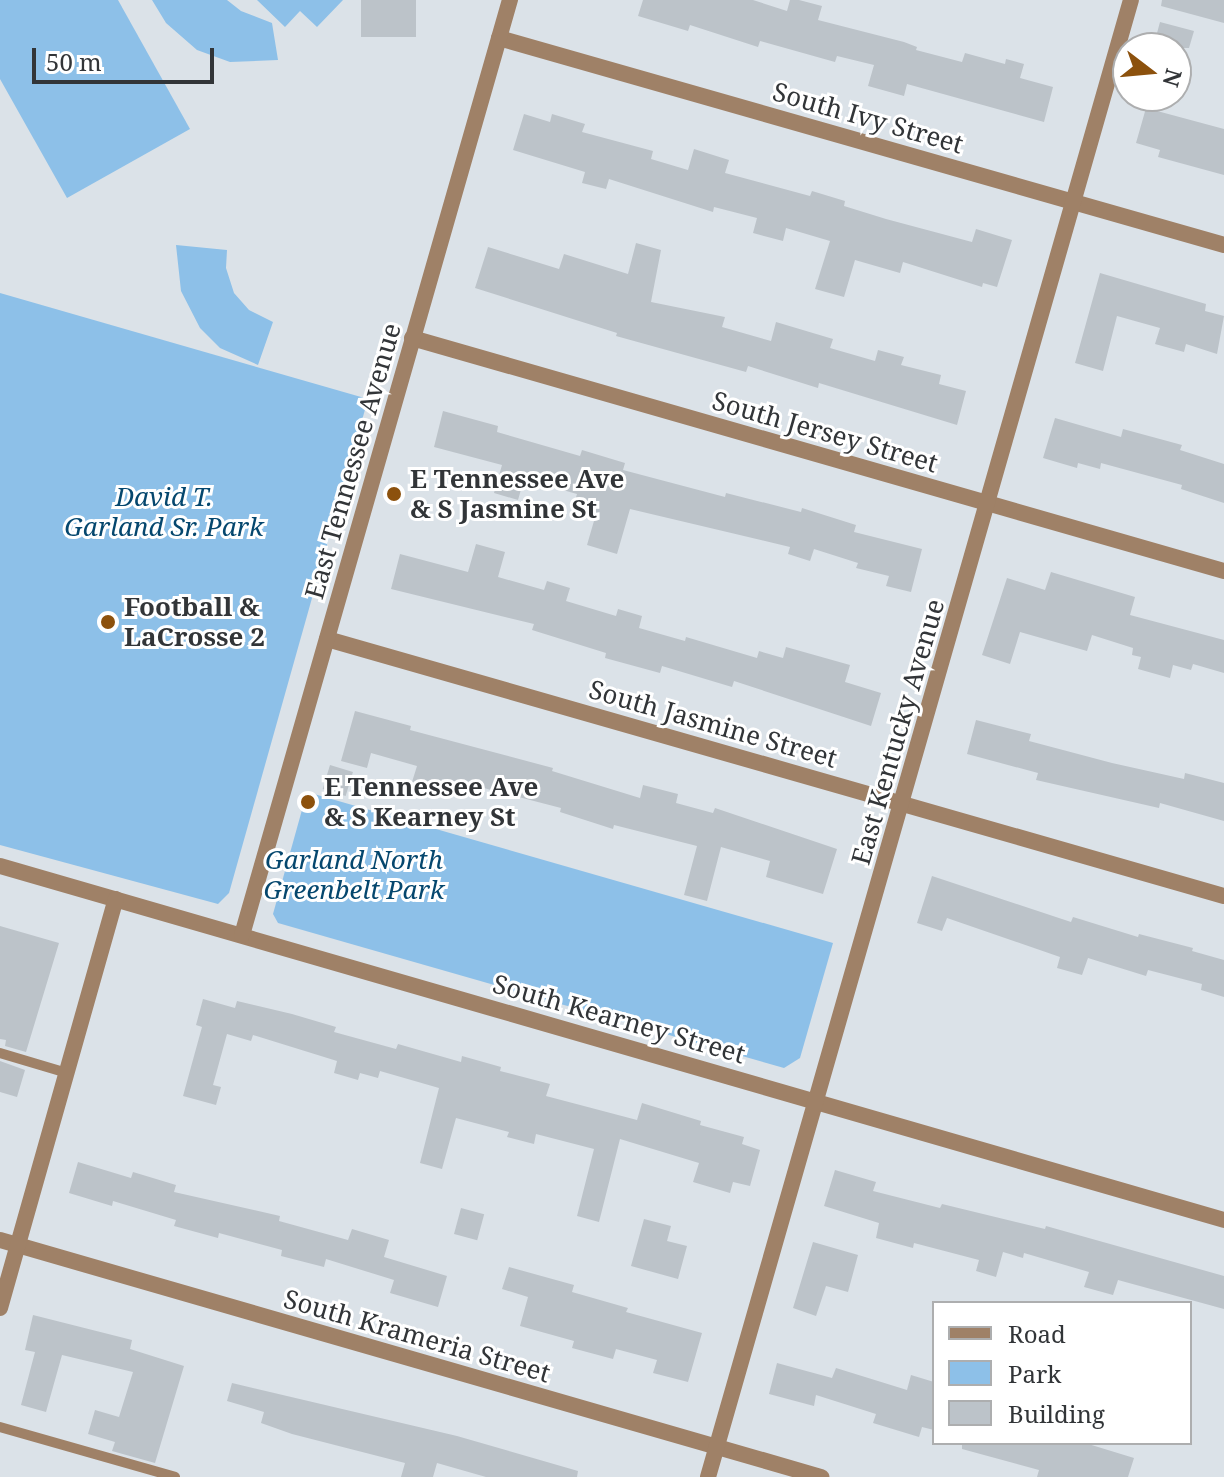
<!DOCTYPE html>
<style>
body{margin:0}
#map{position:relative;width:1224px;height:1477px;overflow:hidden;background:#dbe2e8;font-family:"Noto Serif",serif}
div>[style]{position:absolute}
.green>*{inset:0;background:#8dc0e8}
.building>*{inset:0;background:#bcc3c9;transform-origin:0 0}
.service>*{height:10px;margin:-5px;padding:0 5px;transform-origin:5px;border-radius:5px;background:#9f8167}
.minor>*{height:16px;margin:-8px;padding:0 8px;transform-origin:8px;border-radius:8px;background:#9f8167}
.tertiary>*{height:16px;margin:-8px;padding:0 8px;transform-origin:8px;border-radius:8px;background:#9f8167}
.dots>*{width:22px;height:22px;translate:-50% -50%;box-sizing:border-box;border:4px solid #fff;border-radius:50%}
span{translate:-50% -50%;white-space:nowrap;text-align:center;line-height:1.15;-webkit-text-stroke:6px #fff;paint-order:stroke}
.street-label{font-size:26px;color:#323538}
.poi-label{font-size:26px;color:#323538;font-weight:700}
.left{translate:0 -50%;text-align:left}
.park-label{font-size:26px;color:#05476e;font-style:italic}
.legend{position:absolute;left:932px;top:1301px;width:260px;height:144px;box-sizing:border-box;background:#fff;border:2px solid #adaeaf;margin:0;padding:10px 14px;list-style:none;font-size:24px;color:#323538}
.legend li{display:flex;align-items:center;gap:16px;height:40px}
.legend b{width:40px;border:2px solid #adaeaf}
.north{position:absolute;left:1112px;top:32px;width:80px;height:80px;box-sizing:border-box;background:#fff;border:2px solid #adaeaf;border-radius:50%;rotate:106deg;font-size:22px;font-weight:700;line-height:32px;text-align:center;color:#323538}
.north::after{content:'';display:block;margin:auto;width:28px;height:36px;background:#8c510d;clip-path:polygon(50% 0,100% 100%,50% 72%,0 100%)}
.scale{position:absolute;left:32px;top:48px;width:182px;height:36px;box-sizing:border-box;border:4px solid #323538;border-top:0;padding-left:10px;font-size:24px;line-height:28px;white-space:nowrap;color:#323538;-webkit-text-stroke:6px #fff;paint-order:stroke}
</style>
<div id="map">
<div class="green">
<div style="clip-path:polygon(0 0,118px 0,190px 129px,67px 198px,0 79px)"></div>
<div style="clip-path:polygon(152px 0,227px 0,241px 11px,272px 23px,278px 60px,230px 62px,197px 50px,166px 23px)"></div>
<div style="clip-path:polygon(257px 0,343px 0,317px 27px,300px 11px,285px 27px)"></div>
<div style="clip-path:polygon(176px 245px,227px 250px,226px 268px,234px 293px,249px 310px,273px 322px,258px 365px,220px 348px,200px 328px,181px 291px)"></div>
<div style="clip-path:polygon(0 293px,368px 399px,229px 893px,218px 904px,0 845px)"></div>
<div style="clip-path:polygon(307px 792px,833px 943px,800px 1058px,784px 1068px,278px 923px,273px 914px)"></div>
</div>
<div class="building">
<div style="left:361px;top:0;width:55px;height:37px"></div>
<div style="clip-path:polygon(643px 0,753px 0,787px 11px,790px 0,799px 0,822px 6px,818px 20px,904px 42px,917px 47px,916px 50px,962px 62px,965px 53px,1005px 64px,1006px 59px,1024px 64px,1020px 78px,1053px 87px,1044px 122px,907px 84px,904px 96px,868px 86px,874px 65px,837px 56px,835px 62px,760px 41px,758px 47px,690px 25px,688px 31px,638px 16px)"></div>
<div style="clip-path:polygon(1162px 0,1224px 0,1224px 23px,1161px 6px)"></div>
<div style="clip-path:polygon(1160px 22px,1194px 31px,1189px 48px,1153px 48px)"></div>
<div style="clip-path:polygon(1146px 108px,1224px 129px,1224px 175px,1158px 157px,1160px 150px,1136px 143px)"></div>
<div style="clip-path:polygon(524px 114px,550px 122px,552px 114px,585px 124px,582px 132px,653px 151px,651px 159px,688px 170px,694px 149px,729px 160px,725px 173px,810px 196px,812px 191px,845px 201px,844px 206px,886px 219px,972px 242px,976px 229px,1012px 240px,997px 287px,983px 283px,982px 287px,903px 262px,900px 273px,855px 260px,844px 297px,815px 289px,830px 241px,786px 228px,783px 241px,753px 233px,757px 218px,714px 207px,713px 212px,609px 179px,606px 189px,582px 183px,585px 172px,513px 150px)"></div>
<div style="clip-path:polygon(636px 243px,661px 250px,651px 302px,725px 317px,722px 327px,771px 341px,776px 322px,833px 339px,830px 348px,875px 361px,878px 350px,904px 357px,901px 365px,941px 375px,939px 384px,966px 391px,957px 425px,819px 383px,818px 388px,748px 366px,746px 372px,616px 336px,617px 333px,475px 288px,488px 247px,559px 269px,564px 254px,628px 274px)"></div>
<div style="clip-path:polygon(1100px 273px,1206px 304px,1205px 311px,1224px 316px,1217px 354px,1186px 344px,1184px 352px,1155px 344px,1160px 328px,1117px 316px,1103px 371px,1075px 363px)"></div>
<div style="clip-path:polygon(443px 411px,498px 426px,497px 432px,580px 456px,582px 450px,625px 463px,623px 470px,725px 497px,726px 493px,801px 512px,802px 508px,856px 525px,854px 532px,922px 549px,911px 592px,886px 586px,889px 576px,856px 568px,858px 563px,814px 549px,810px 561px,788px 554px,790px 547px,630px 509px,617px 554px,587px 545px,596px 514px,573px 507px,577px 494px,524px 479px,518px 500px,494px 493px,502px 465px,434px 447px)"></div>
<div style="clip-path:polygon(1055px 418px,1121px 437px,1123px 429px,1182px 445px,1180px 450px,1224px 464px,1224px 503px,1181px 489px,1182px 485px,1101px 463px,1100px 469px,1078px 463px,1077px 468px,1043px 458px)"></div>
<div style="clip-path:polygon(476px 544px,505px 552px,498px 577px,544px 590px,547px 581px,570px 588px,566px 601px,616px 616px,618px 609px,642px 616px,639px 628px,685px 641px,686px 637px,757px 658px,759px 651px,783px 658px,786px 647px,850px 665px,845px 682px,881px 693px,871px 726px,734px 681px,732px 687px,662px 666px,660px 673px,605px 658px,606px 653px,532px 630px,534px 624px,391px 589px,400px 554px,468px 572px)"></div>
<div style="clip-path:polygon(1051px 572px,1135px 597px,1130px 615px,1224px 640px,1224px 673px,1193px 664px,1191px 670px,1173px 665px,1170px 678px,1138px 669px,1141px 657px,1132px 655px,1133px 648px,1092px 635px,1087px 651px,1020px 632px,1010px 664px,982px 655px,1007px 578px,1045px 590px)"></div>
<div style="clip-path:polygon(355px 711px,411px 726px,410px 730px,553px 768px,552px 771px,640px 798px,643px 785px,678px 794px,676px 803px,713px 813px,715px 808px,837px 849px,823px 894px,766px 877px,770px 861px,721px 847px,707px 901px,684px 895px,697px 846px,614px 825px,613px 829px,560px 812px,561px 808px,472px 785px,442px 779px,439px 789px,412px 782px,417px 766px,371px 753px,367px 768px,341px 761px)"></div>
<div style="clip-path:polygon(976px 720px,1031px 734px,1029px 741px,1112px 763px,1184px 779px,1185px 773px,1224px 783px,1224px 821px,1160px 803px,1159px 808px,1036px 780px,1038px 773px,967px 754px)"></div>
<div style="left:330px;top:765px;width:24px;height:25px;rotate:17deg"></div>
<div style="clip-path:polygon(932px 876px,1071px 922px,1073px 917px,1138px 937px,1139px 934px,1193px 948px,1192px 951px,1224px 960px,1224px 997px,1201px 990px,1202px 984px,1148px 970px,1146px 976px,1088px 958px,1082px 975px,1057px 968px,1060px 957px,947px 918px,942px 931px,917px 923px)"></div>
<div style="clip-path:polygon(0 926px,59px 943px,26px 1052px,5px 1046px,6px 1040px,0 1039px)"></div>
<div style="clip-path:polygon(203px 999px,235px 1008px,237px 1001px,292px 1014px,336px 1027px,334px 1032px,396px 1049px,398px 1044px,461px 1062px,462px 1056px,501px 1067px,500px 1071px,550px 1084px,546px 1096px,637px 1120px,642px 1103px,701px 1121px,700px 1125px,744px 1137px,742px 1144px,760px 1150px,750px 1186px,733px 1182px,730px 1193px,693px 1182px,699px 1163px,620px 1139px,599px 1222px,577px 1216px,594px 1149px,536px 1134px,534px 1144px,507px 1137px,509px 1132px,456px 1118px,442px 1169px,420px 1163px,439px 1088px,380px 1071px,378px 1078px,360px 1073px,358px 1080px,334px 1073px,337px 1061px,253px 1035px,251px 1041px,227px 1034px,213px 1085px,221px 1087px,216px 1105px,183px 1096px,202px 1027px,196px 1025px)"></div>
<div style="clip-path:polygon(0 1061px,25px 1070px,17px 1097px,0 1092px)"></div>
<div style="clip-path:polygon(78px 1162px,131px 1178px,133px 1172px,176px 1185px,174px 1192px,280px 1216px,279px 1221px,348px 1240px,352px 1229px,389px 1240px,384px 1257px,447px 1276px,438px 1307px,390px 1293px,394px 1280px,326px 1259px,324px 1267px,281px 1256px,282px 1250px,219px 1233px,218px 1238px,174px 1226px,176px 1220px,113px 1201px,112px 1206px,69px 1193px)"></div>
<div style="clip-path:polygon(835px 1170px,876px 1182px,873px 1191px,940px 1208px,942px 1204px,1045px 1229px,1046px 1226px,1224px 1276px,1224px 1309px,1118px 1280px,1113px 1295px,1084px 1287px,1089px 1272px,1024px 1253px,1023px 1258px,1003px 1252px,996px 1277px,976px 1271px,979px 1260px,914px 1243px,913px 1248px,876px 1238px,879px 1223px,824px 1206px)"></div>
<div style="left:461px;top:1208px;width:24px;height:27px;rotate:15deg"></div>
<div style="clip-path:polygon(644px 1219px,671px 1226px,667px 1241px,687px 1246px,678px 1279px,631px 1266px)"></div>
<div style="clip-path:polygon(813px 1242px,858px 1255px,848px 1292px,826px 1286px,816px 1316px,793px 1308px)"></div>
<div style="clip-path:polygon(509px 1267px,574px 1285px,572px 1292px,628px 1308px,626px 1312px,702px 1333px,688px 1382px,653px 1373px,657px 1360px,616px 1349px,613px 1359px,572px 1348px,574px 1341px,520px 1326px,528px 1297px,502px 1289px)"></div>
<div style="clip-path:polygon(33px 1315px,132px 1340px,130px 1349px,184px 1366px,155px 1463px,112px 1451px,115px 1442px,88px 1434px,95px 1410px,119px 1417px,133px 1372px,62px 1355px,46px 1412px,21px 1405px,35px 1352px,25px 1350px)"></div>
<div style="clip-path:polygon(777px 1363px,832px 1378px,836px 1368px,907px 1390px,911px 1375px,934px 1382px,934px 1430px,922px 1427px,919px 1437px,873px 1423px,876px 1414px,816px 1395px,814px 1406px,769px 1394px)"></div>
<div style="clip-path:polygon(232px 1383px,457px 1436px,578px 1471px,577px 1477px,486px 1477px,437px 1463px,433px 1477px,401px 1477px,405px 1463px,292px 1434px,261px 1423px,264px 1412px,227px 1401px)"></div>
<div style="clip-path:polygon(962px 1443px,1085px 1443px,1134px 1458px,1128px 1477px,1037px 1477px,1039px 1470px,962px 1449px)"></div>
</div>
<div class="service">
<div style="left:0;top:1053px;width:70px;rotate:16.6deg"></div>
<div style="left:0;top:1427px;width:182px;rotate:15.9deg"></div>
</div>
<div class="minor">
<div style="left:499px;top:38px;width:754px;rotate:15.93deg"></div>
<div style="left:412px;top:338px;width:845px;rotate:16.01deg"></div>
<div style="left:327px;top:639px;width:933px;rotate:15.99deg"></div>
<div style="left:0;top:1240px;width:855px;rotate:16.1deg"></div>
</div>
<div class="tertiary">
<div style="left:0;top:866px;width:1274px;rotate:16.13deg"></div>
<div style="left:242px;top:935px;width:973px;rotate:-74.01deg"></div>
<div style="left:0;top:1308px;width:425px;rotate:-74.2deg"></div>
<div style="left:708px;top:1477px;width:1536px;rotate:-74.02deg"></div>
</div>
<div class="dots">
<div style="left:394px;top:494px;background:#8c510d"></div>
<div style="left:108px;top:622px;background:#8c510d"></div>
<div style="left:308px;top:802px;background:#8c510d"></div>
</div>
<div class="street-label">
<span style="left:868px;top:118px;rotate:16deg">South Ivy Street</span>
<span style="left:825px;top:432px;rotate:16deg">South Jersey Street</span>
<span style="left:353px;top:461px;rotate:-74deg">East Tennessee Avenue</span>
<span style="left:713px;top:724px;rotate:16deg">South Jasmine Street</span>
<span style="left:898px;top:732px;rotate:-74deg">East Kentucky Avenue</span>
<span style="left:619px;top:1019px;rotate:16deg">South Kearney Street</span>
<span style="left:417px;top:1336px;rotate:16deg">South Krameria Street</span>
</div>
<div class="poi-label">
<span class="left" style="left:410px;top:494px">E Tennessee Ave<br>&amp; S Jasmine St</span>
<span class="left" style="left:124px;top:622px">Football &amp;<br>LaCrosse 2</span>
<span class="left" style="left:324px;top:802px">E Tennessee Ave<br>&amp; S Kearney St</span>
</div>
<div class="park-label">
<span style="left:164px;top:512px">David T.<br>Garland Sr. Park</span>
<span style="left:354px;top:875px">Garland North<br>Greenbelt Park</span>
</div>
<ul class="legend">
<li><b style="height:10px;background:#9f8167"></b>Road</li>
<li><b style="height:22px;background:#8dc0e8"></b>Park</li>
<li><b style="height:22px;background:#bcc3c9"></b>Building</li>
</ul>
<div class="north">N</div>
<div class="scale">50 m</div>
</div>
